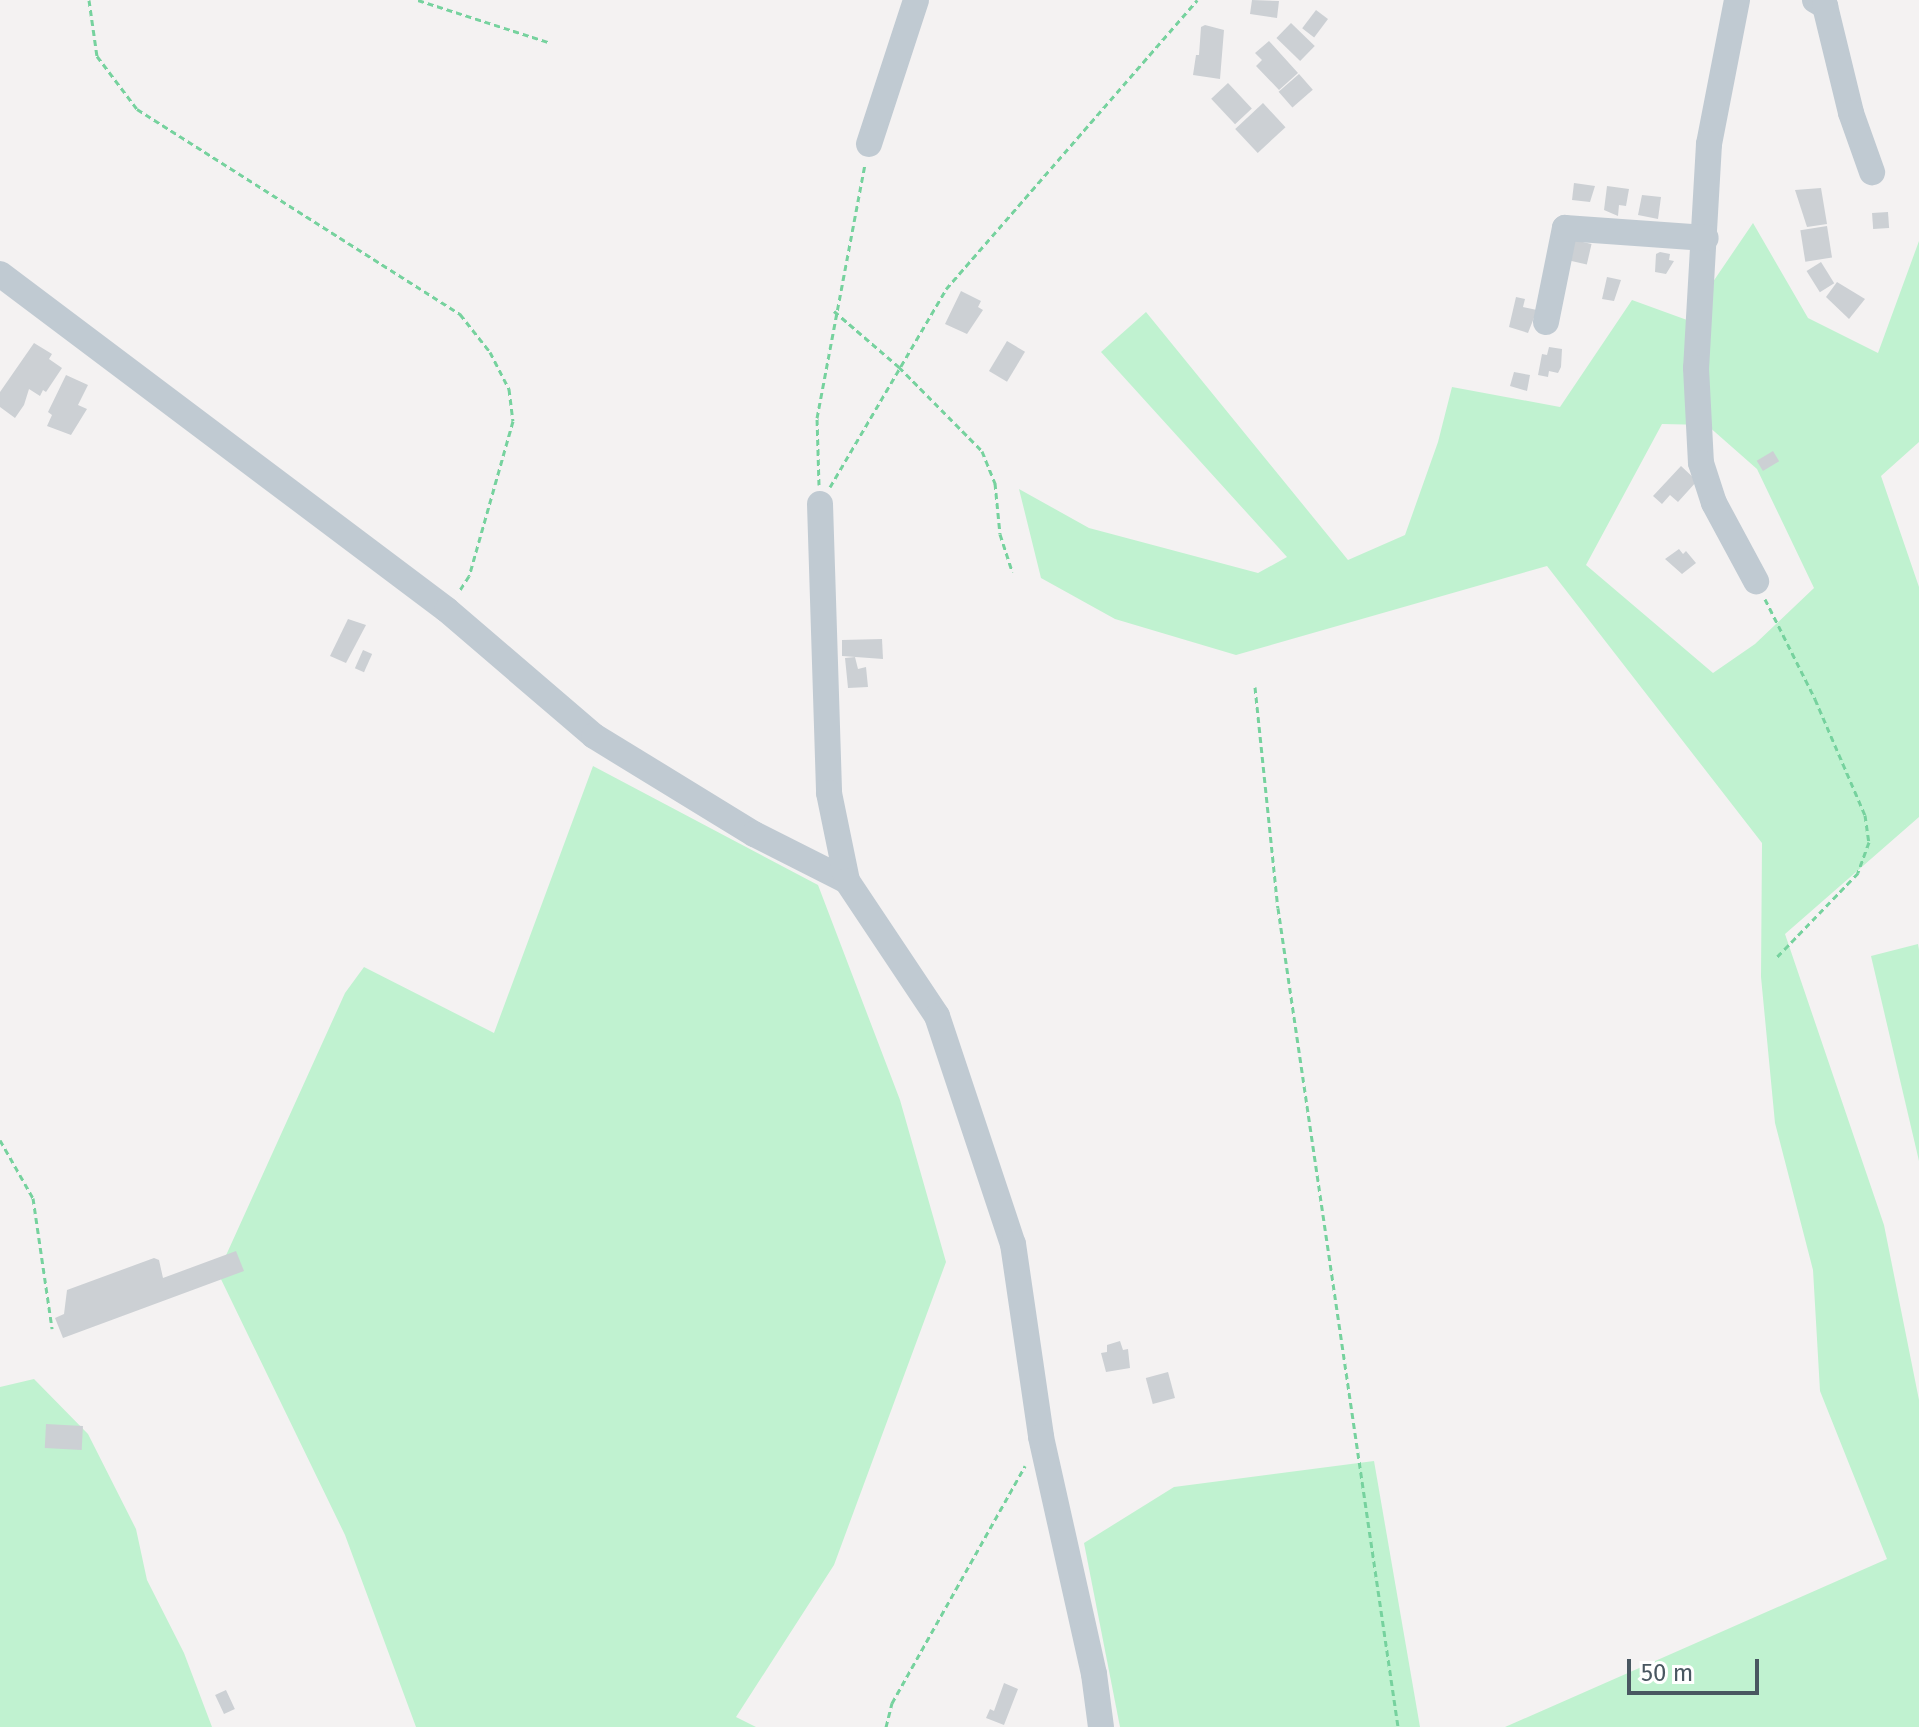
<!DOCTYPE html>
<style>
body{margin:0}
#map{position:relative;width:1919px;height:1727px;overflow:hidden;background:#f4f2f2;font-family:"Fira Sans",sans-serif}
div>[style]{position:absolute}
.green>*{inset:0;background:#c0f2d0}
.building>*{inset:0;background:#ccd0d4;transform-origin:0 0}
.path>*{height:3px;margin-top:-1.5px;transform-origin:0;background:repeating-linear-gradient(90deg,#76d29e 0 6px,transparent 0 10px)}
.minor>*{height:26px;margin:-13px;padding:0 13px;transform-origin:13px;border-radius:13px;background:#c0cad2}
span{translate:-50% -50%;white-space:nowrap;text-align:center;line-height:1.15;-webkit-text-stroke:7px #fff;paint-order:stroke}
.scale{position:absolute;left:1627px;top:1659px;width:132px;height:36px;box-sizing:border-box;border:4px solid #495761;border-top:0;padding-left:10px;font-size:24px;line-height:28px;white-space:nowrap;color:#495761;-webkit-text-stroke:6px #fff;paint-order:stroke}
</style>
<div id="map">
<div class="green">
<div style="clip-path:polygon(evenodd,1753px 223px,1808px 318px,1878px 353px,1919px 241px,1919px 442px,1881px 476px,1919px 587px,1919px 817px,1785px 934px,1884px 1225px,1919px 1400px,1919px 1727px,1505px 1727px,1887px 1559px,1820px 1391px,1813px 1270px,1775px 1123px,1761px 977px,1762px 843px,1547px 566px,1236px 655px,1115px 619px,1041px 578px,1019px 489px,1089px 528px,1258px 573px,1287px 557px,1101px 352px,1146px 312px,1348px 560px,1405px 535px,1438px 442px,1452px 387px,1560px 407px,1632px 300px,1687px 320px,1753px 223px,1662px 424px,1707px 425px,1757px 469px,1814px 588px,1755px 644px,1713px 673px,1586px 565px,1662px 424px)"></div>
<div style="clip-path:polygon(593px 766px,818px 885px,900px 1100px,946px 1262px,834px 1565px,736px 1717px,756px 1727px,416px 1727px,345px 1535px,218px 1273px,345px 993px,364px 967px,494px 1033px)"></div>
<div style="clip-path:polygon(1918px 944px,1919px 950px,1919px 1161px,1871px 956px)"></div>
<div style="clip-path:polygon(34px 1379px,88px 1434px,136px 1529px,147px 1580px,184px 1653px,212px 1727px,0 1727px,0 1387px)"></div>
<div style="clip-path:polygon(1374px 1461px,1420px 1727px,1120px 1727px,1084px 1543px,1174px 1487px)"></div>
</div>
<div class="building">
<div style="clip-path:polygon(1252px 0,1279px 1px,1277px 18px,1250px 14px)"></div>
<div style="left:1316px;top:10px;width:15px;height:23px;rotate:37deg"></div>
<div style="left:1291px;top:23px;width:33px;height:21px;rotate:44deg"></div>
<div style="clip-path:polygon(1205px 25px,1224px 30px,1220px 79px,1193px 75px,1196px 55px,1199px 55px,1201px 27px)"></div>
<div style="clip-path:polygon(1269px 41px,1298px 73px,1279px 90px,1256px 66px,1262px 60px,1255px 53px)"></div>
<div style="left:1299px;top:74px;width:21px;height:27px;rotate:49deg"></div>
<div style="left:1228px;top:83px;width:35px;height:23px;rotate:47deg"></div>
<div style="left:1263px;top:103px;width:33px;height:38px;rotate:47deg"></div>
<div style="clip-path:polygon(1574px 183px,1595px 186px,1590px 202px,1572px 200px)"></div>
<div style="clip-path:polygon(1607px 186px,1629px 189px,1626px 206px,1619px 205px,1618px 216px,1604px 210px)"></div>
<div style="clip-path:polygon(1821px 188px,1827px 224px,1807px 227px,1795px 190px)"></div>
<div style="clip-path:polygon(1642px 195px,1661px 197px,1658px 219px,1638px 215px)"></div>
<div style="left:1888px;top:212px;width:16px;height:16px;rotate:86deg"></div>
<div style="left:1827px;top:226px;width:32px;height:27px;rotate:81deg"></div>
<div style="left:1574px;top:240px;width:18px;height:21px;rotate:13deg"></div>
<div style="clip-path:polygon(1660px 252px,1670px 254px,1669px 260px,1674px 261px,1666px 274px,1655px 272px,1656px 254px)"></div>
<div style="left:1821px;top:262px;width:25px;height:17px;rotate:58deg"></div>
<div style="clip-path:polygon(1607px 277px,1621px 280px,1614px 301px,1602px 299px)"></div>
<div style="clip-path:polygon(1837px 282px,1865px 299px,1849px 319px,1826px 297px)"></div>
<div style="clip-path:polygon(961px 291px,981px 301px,978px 307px,983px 310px,967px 334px,945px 324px)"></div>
<div style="clip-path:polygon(1516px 297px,1525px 299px,1523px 307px,1537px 310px,1528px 333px,1509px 327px)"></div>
<div style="left:1007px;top:341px;width:21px;height:35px;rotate:31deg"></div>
<div style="clip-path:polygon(34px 343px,52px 354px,49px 359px,62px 368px,46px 392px,43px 390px,40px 396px,29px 389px,24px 405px,15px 418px,0 407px,0 392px)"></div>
<div style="clip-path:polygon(1549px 347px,1562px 349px,1561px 367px,1558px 373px,1549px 371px,1548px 377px,1538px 375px,1542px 354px,1547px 355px)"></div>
<div style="clip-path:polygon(1514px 372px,1530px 375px,1527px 391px,1510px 386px)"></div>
<div style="clip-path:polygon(66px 375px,88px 385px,78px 405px,87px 409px,71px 435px,47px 426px,52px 415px,48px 412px)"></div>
<div style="left:1773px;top:451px;width:12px;height:19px;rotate:59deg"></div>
<div style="clip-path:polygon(1681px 466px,1697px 481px,1678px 502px,1670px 495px,1662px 504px,1653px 496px)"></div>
<div style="clip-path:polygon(1679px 549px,1683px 554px,1686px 551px,1696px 563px,1682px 574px,1665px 559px)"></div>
<div style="clip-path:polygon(348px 619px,366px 625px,346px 663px,330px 656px)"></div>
<div style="clip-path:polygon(882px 639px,883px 659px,842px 656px,842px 640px)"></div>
<div style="left:363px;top:650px;width:10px;height:20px;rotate:24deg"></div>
<div style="clip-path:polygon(855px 657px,858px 669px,866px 667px,868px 687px,848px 688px,845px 658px)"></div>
<div style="clip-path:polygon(236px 1251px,244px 1271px,63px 1338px,55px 1318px,64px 1314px,67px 1290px,154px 1258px,159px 1260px,163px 1278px)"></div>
<div style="clip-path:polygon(1120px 1341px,1123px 1350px,1128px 1349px,1130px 1368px,1106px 1372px,1101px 1353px,1107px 1352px,1107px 1345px)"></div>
<div style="left:1168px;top:1372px;width:27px;height:23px;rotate:75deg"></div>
<div style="left:46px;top:1424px;width:37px;height:24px;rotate:3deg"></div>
<div style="clip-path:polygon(1004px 1683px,1018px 1689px,1004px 1725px,986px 1718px,990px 1709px,994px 1711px)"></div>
<div style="left:226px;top:1690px;width:21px;height:12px;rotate:65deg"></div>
</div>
<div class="path">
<div style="left:89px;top:0;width:57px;rotate:81.9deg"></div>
<div style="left:97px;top:56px;width:66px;rotate:53deg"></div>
<div style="left:137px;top:109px;width:383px;rotate:32.4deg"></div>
<div style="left:460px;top:314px;width:48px;rotate:51.7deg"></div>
<div style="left:490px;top:352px;width:42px;rotate:62.8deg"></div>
<div style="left:509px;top:389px;width:32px;rotate:83deg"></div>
<div style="left:513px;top:421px;width:161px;rotate:105.8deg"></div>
<div style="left:469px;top:576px;width:20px;rotate:123deg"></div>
<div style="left:418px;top:0;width:137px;rotate:17.9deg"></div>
<div style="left:834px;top:311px;width:86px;rotate:40.7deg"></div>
<div style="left:899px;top:367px;width:118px;rotate:45.3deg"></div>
<div style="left:982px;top:451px;width:35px;rotate:68deg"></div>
<div style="left:995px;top:483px;width:51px;rotate:84.4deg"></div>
<div style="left:1000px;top:534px;width:40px;rotate:72deg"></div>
<div style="left:819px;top:485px;width:67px;rotate:-91.7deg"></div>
<div style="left:817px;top:418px;width:258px;rotate:-79.3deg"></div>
<div style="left:830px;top:487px;width:229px;rotate:-59.6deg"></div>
<div style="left:946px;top:289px;width:383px;rotate:-49deg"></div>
<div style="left:1765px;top:599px;width:112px;rotate:63.4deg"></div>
<div style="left:1815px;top:699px;width:126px;rotate:66.7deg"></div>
<div style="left:1865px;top:815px;width:27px;rotate:82deg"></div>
<div style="left:1869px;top:842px;width:33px;rotate:110deg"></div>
<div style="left:1858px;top:873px;width:118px;rotate:134deg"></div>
<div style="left:1255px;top:687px;width:222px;rotate:84.1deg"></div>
<div style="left:1278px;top:908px;width:828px;rotate:81.66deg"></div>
<div style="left:0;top:1140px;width:67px;rotate:60.4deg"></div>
<div style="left:33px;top:1198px;width:132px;rotate:81.7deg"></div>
<div style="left:886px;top:1727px;width:25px;rotate:-76deg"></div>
<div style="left:892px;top:1703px;width:272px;rotate:-60.7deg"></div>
</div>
<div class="minor">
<div style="left:1737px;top:0;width:147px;rotate:101deg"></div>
<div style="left:1709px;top:144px;width:224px;rotate:93.3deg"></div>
<div style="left:1696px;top:368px;width:95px;rotate:87deg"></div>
<div style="left:1701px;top:463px;width:42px;rotate:72deg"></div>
<div style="left:1714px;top:503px;width:89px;rotate:61.7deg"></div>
<div style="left:1815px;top:0;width:12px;rotate:31deg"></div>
<div style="left:1825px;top:6px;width:110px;rotate:76.3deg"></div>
<div style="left:1851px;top:113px;width:63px;rotate:70.4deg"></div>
<div style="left:869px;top:144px;width:151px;rotate:-71.9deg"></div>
<div style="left:0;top:274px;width:559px;rotate:36.93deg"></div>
<div style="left:447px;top:610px;width:194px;rotate:40.6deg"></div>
<div style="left:594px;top:736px;width:188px;rotate:31.5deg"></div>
<div style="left:754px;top:834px;width:104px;rotate:26.8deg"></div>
<div style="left:1546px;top:322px;width:96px;rotate:-78.6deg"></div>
<div style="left:1565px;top:228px;width:141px;rotate:4.1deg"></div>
<div style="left:820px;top:504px;width:289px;rotate:88.2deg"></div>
<div style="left:829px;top:793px;width:90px;rotate:78.4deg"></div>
<div style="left:847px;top:881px;width:162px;rotate:56.3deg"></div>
<div style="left:937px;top:1016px;width:240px;rotate:71.6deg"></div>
<div style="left:1013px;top:1244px;width:195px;rotate:81.7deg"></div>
<div style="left:1041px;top:1437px;width:243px;rotate:77.4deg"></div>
<div style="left:1094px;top:1674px;width:53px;rotate:82.5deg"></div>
</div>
<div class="scale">50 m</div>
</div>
